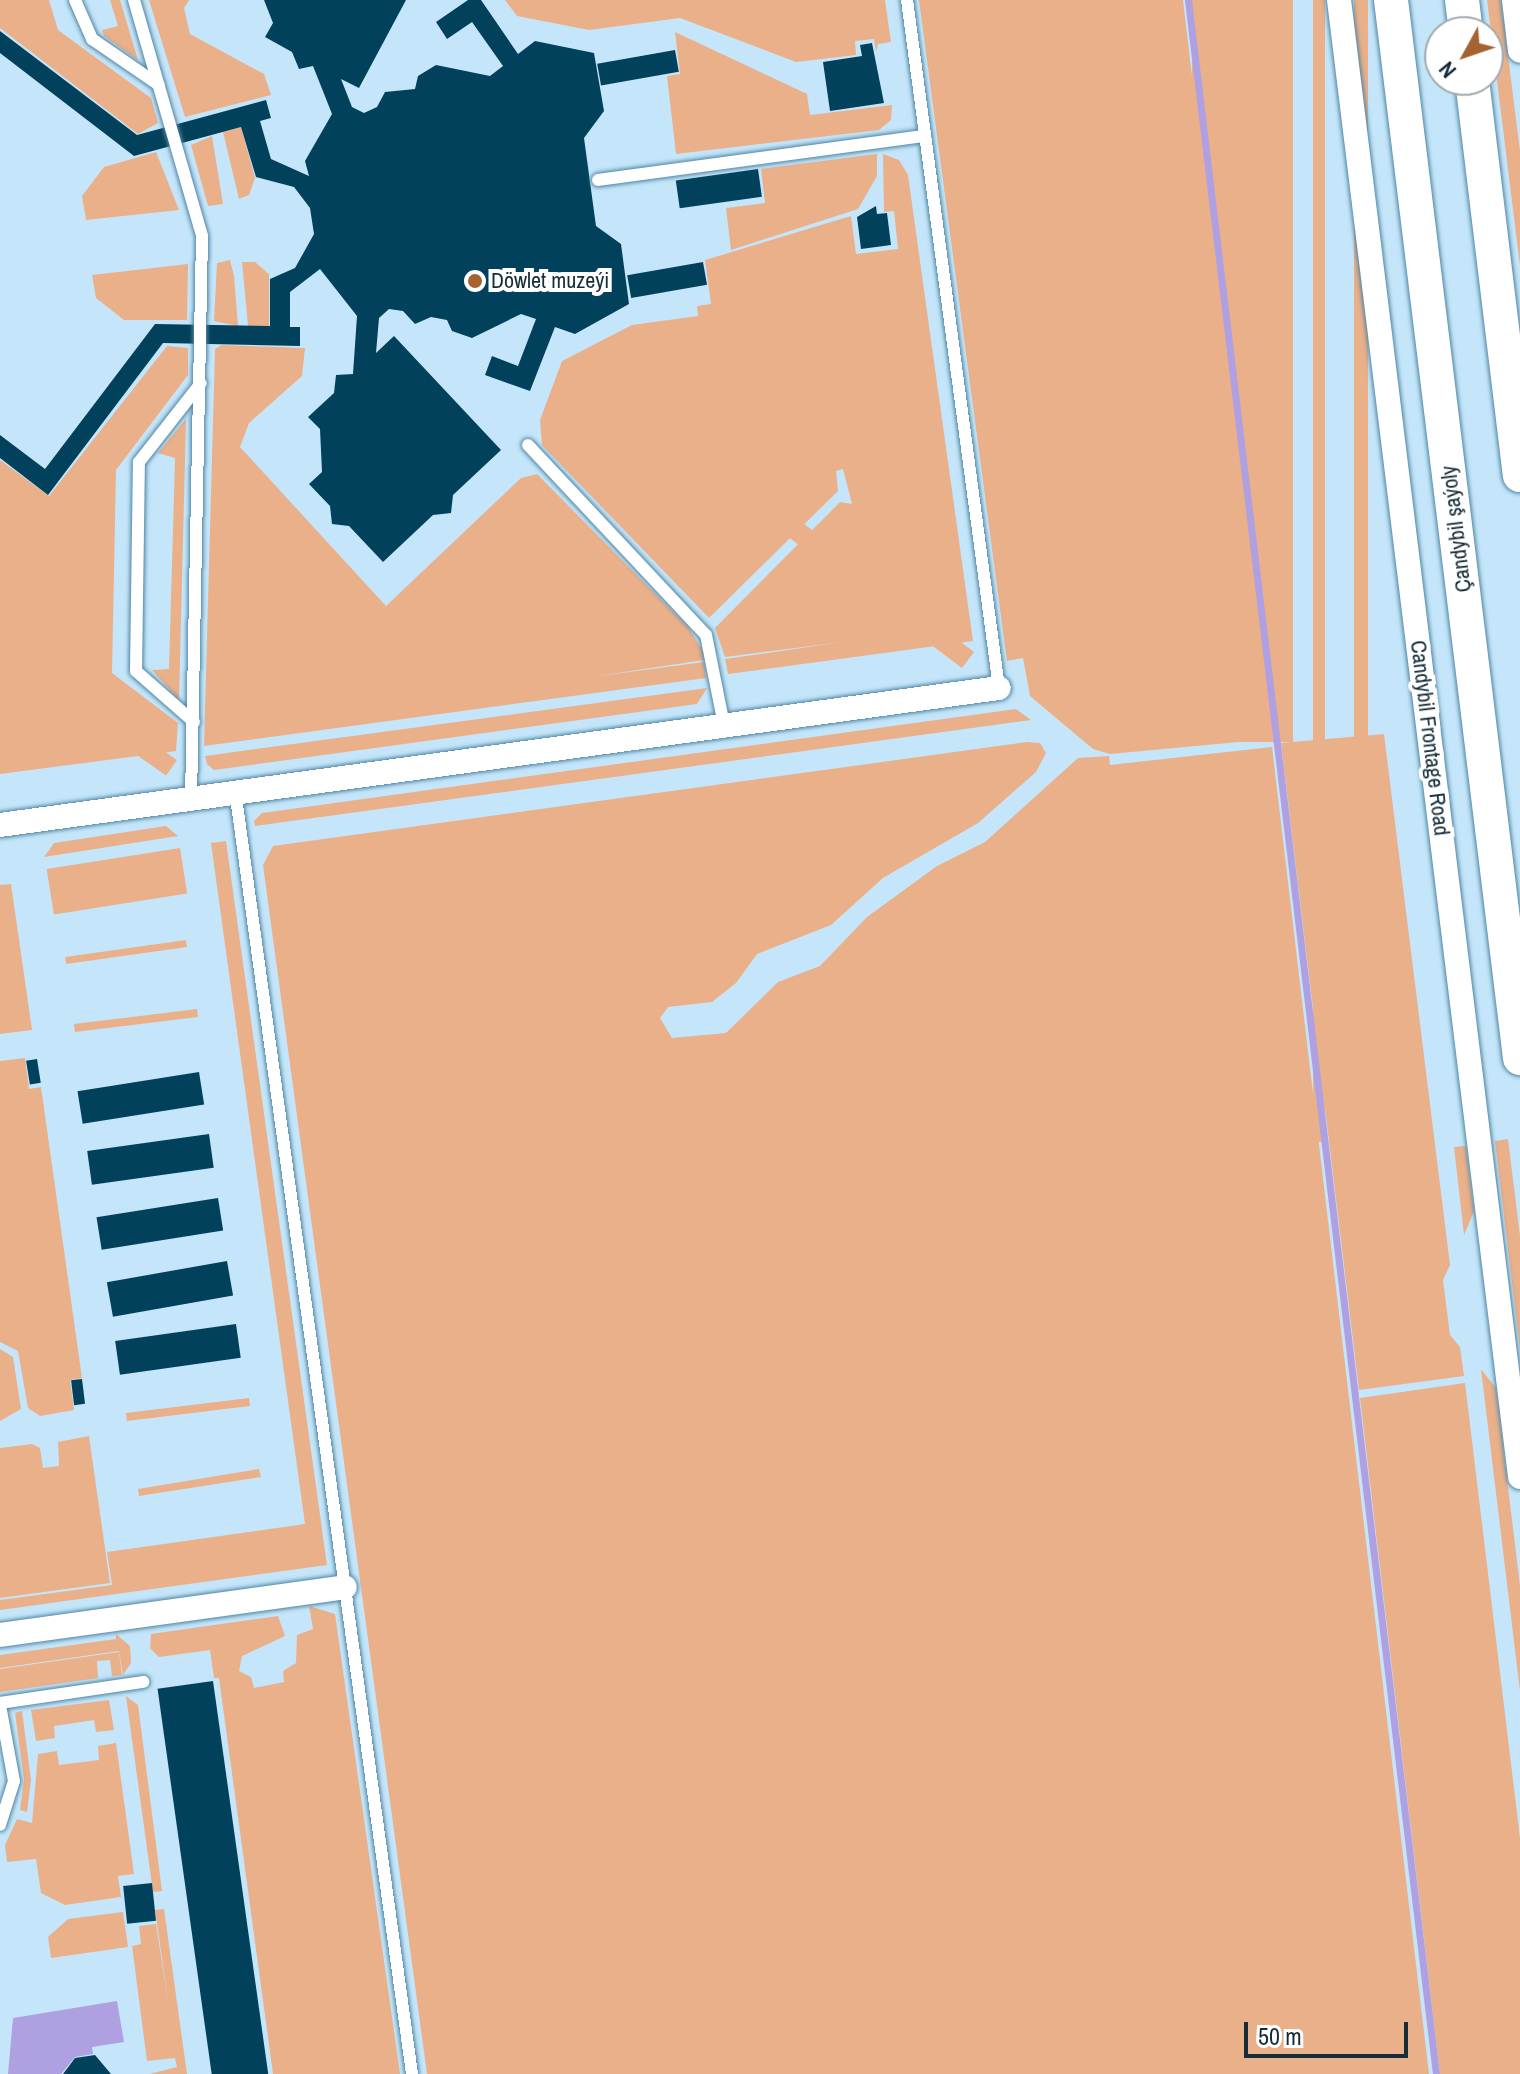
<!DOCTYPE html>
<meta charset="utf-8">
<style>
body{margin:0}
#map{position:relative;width:1520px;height:2074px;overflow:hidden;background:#c5e6fa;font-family:"Archivo Narrow",sans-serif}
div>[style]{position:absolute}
.green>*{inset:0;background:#eab08a;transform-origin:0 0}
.water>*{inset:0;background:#afa0e1}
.stream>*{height:7px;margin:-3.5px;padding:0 3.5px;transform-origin:3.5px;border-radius:3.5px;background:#afa0e1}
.building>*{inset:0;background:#02415c;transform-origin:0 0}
.roads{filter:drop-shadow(0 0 2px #4f85a4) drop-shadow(0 0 2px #4f85a4)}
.service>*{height:12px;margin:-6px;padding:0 6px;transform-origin:6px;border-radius:6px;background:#fff}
.minor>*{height:24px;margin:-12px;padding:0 12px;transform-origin:12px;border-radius:12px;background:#fff}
.secondary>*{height:34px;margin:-17px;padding:0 17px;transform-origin:17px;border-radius:17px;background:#fff}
.dots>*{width:22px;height:22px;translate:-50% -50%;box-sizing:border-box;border:4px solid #fff;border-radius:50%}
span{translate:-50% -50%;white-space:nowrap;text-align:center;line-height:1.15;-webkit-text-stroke:8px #fff;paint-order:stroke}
.poi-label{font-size:22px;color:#162d39}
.left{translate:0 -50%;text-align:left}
.street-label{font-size:22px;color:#162d39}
.north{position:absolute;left:1424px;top:16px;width:80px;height:80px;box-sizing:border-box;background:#fff;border:2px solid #a2abb0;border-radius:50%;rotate:230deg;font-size:22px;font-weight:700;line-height:32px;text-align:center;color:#162d39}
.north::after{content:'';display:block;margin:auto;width:28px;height:36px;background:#a66332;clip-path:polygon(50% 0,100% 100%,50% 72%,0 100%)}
.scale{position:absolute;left:1244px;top:2022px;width:164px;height:36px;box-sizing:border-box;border:4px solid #162d39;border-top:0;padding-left:10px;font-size:24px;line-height:28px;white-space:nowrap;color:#162d39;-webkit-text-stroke:6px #fff;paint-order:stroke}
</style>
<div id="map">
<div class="green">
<div style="clip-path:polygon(0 0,49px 0,58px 30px,151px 98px,158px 123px,138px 134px,0 28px)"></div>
<div style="clip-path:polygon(110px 0,120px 0,138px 60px,104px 36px,102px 30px,118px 26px)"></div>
<div style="clip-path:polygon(149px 0,189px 0,184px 8px,190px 34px,264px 74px,271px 95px,185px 117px)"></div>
<div style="clip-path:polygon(505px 0,885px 0,891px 42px,878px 44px,876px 52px,874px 39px,855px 41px,856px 55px,796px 62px,680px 18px,589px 30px,517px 16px)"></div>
<div style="clip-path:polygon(919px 0,1183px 0,1271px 739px,1110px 754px,1093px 749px,1030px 696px,1023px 658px,1007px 661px)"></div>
<div style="left:1192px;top:0;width:101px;height:742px"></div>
<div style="left:1313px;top:0;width:12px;height:1142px"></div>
<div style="left:1354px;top:0;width:14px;height:1138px"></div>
<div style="clip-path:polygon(1487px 0,1501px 0,1520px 151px,1520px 266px)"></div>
<div style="clip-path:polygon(675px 32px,807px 94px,810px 115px,892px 105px,891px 120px,879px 130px,676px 154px,667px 76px,680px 74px)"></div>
<div style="clip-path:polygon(241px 127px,255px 178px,249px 195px,239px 199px,223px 132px)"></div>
<div style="clip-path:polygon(212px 136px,223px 204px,208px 206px,191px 145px)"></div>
<div style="clip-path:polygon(156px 152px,179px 210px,86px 220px,82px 196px,104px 167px)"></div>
<div style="clip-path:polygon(877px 154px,877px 176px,858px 209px,731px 250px,726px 208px,765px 203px,761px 169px)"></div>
<div style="clip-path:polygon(883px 154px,899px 160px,908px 175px,973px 641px,728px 674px,725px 659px,843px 642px,725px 657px,715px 628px,840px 502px,852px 504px,843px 469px,836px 471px,838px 491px,709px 618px,542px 445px,540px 420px,562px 361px,632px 325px,698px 316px,697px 306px,711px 304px,705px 260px,851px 216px,856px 254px,898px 249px,894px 211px,884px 212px)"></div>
<div style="clip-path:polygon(230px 260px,234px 276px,238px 326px,214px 321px,217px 263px)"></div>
<div style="clip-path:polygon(242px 262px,255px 262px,269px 274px,269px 326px,248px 326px)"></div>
<div style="clip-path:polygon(188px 264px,187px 320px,124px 320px,96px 298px,92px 275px)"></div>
<div style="clip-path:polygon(222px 345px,305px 348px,302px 376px,249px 423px,240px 447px,386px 606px,521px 478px,537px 474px,688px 627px,703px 651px,704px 660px,591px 677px,704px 662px,706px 678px,204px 746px,215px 349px)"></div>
<div style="clip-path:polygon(167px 346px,188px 348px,188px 375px,116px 470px,112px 673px,178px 723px,176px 751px,0 774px,0 460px,49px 496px)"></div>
<div style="clip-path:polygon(186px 419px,179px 700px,152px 670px,169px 669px,175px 458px,158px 453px)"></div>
<div style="left:974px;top:652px;width:20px;height:247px;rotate:127deg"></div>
<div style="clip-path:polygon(707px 688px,697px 704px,214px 770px,207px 764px,205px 756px)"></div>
<div style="clip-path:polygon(1016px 709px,1031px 720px,255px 826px,254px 821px,262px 813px)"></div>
<div style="clip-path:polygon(1384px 734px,1450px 1265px,1443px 1280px,1450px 1335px,1460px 1347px,1464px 1376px,1359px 1390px,1281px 743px)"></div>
<div style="clip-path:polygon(1027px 742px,1040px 743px,1046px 753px,1036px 772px,978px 823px,883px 878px,831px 925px,757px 954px,736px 983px,712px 1002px,668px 1007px,660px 1018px,672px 1038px,726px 1033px,778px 982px,820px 966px,867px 917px,937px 866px,985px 842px,1078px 758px,1109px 756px,1110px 765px,1272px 747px,1429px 2074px,427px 2074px,263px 865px,273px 846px)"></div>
<div style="left:177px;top:760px;width:19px;height:179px;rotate:125deg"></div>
<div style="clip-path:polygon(166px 826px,178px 836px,44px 857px,54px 843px)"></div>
<div style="clip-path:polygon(226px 841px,327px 1565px,0 1610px,0 1600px,112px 1585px,107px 1552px,305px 1524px,211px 843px)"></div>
<div style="left:180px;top:848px;width:46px;height:135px;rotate:81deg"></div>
<div style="clip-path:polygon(11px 884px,32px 1030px,0 1034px,0 885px)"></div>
<div style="left:186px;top:940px;width:7px;height:122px;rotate:82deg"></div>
<div style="left:197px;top:1009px;width:8px;height:124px;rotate:83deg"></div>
<div style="clip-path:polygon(25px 1058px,29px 1089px,41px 1087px,82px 1378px,70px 1380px,74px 1410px,40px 1416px,28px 1408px,18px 1351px,0 1342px,0 1061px)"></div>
<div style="clip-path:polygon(1508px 1139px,1520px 1236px,1520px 1349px,1495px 1141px)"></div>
<div style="clip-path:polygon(1466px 1146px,1474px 1211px,1464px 1235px,1454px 1147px)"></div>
<div style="clip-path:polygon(0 1349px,13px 1357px,21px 1409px,0 1421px)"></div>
<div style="clip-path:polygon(1481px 1369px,1496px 1388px,1520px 1586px,1520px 1691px)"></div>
<div style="clip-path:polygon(1465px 1383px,1520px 1838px,1520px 2074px,1440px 2074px,1360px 1398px)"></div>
<div style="left:249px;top:1398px;width:8px;height:124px;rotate:83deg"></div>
<div style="clip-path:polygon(89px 1436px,110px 1583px,0 1598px,0 1448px,32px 1444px,40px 1448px,43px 1468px,59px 1466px,58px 1442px)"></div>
<div style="clip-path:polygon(259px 1469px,261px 1477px,139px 1496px,138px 1489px)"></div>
<div style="clip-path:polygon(309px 1606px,335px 1614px,400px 2074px,273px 2074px,219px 1678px,214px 1678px,210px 1650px,159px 1657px,150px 1648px,151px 1634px,278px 1616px,285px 1636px,242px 1656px,239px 1671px,251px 1677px,254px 1688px,284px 1682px,283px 1671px,296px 1663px,297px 1635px,313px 1629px)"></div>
<div style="clip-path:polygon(116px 1634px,130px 1646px,131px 1663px,123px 1675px,119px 1651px,0 1668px,0 1655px,116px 1639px)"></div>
<div style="clip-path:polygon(119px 1652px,122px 1675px,112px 1676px,110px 1660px,97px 1661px,98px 1678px,0 1692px,0 1669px)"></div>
<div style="clip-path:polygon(126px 1696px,138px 1705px,162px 1891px,153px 1892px)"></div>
<div style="clip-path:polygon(109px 1700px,114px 1730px,96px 1732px,94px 1720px,54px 1726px,55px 1738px,36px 1741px,31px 1710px)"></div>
<div style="clip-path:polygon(22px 1711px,31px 1780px,27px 1812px,20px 1810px,24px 1779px,15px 1713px)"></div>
<div style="clip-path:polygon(116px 1743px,134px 1874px,118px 1876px,121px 1897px,65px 1905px,41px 1893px,36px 1859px,7px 1862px,5px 1845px,17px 1819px,32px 1823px,38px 1754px,57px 1751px,59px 1765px,99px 1760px,98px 1746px)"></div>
<div style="clip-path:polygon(164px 1909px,187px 2074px,149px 2074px,177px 2067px,175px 2058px,147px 2061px,132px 1946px,141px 1944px,139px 1926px,156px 1924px,169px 2007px,155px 1910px)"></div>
<div style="clip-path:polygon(123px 1912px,128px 1947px,51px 1958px,48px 1937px,68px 1919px)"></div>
</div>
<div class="water">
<div style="clip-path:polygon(117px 2001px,124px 2042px,92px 2047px,93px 2054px,75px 2057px,61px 2074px,8px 2074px,13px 2018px)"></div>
</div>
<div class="stream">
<div style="left:1188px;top:0;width:2089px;rotate:83.18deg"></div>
</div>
<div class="building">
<div style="clip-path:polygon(264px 0,406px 0,359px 88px,341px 79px,352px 107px,364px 113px,377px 107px,385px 92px,415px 89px,418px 76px,436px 65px,490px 76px,503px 66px,472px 22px,447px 39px,436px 22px,468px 0,481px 0,518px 54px,535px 41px,594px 53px,604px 111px,584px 138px,596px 226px,621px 244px,629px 304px,575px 334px,555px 327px,530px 391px,485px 375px,492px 356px,518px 366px,536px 319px,521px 314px,472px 338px,452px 331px,447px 320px,431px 317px,415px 324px,403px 311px,389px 309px,379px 318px,376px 353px,394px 336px,501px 450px,453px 495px,451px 513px,433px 515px,383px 562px,349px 526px,332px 524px,330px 506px,309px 484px,322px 472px,320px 429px,308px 417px,334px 393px,336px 375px,353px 374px,357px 316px,320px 269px,290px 292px,290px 327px,300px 327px,300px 346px,163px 343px,48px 495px,0 458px,0 435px,45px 469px,155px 324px,270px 326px,270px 279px,295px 268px,314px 234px,310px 208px,294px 187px,256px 177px,241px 127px,134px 156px,0 53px,0 31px,137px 135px,266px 100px,271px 118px,260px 121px,271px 159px,309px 176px,305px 161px,332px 114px,313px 66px,299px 69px,292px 52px,265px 37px,273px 23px)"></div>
<div style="clip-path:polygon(872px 43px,884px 103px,830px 111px,823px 62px,862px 56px,860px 45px)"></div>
<div style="left:675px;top:50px;width:22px;height:79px;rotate:80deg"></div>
<div style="left:758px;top:169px;width:28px;height:83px;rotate:82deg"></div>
<div style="clip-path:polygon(876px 206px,877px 214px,887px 213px,891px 245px,861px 249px,857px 217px)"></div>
<div style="left:703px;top:262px;width:23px;height:77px;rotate:80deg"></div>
<div style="left:37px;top:1059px;width:24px;height:11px;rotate:81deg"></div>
<div style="left:199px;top:1072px;width:33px;height:123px;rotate:81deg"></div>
<div style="left:209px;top:1134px;width:34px;height:123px;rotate:82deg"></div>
<div style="left:218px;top:1198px;width:33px;height:123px;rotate:81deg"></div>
<div style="left:227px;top:1261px;width:35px;height:122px;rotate:80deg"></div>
<div style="left:236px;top:1324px;width:34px;height:122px;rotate:82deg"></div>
<div style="left:82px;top:1379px;width:25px;height:11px;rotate:83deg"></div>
<div style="left:213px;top:1681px;width:397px;height:56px;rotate:82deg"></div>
<div style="left:152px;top:1883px;width:38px;height:29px;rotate:84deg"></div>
<div style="clip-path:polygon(95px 2055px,111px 2074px,63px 2074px,75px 2058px)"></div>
</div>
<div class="roads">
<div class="service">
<div style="left:75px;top:0;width:43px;rotate:66.4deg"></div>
<div style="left:92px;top:39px;width:81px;rotate:34.5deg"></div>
<div style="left:134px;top:0;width:246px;rotate:73.9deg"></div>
<div style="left:202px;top:236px;width:561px;rotate:91.12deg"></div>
<div style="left:907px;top:0;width:694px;rotate:82.38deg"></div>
<div style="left:598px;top:180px;width:330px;rotate:-7.7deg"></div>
<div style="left:528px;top:445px;width:260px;rotate:46.9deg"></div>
<div style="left:706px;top:635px;width:92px;rotate:78.7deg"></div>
<div style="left:194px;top:722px;width:77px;rotate:-138.7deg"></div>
<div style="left:136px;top:671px;width:209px;rotate:-89.2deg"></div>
<div style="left:139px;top:462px;width:100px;rotate:-51.9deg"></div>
<div style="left:235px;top:790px;width:1296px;rotate:82.15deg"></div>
<div style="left:0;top:1703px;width:145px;rotate:-8.4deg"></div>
<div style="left:0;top:1705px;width:77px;rotate:79.6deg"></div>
<div style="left:14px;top:1781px;width:46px;rotate:107.7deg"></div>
</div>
<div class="minor">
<div style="left:1339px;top:0;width:1488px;rotate:83.01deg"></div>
<div style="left:1514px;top:0;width:51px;rotate:83.3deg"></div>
<div style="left:0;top:825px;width:1008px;rotate:-7.81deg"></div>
<div style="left:0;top:1635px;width:348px;rotate:-7.9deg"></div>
</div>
<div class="secondary">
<div style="left:1391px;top:0;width:1066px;rotate:83.05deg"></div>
<div style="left:1462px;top:0;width:32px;rotate:83deg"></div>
<div style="left:1472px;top:80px;width:398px;rotate:83.1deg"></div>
</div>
</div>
<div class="dots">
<div style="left:475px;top:281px;background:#a66332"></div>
</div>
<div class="poi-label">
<span class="left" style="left:491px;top:281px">Döwlet muzeýi</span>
</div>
<div class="street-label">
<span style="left:1456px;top:529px;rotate:-97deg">Çandybil şaýoly</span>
<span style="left:1430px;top:738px;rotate:83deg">Candybil Frontage Road</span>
</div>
<div class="north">N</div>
<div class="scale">50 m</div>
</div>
